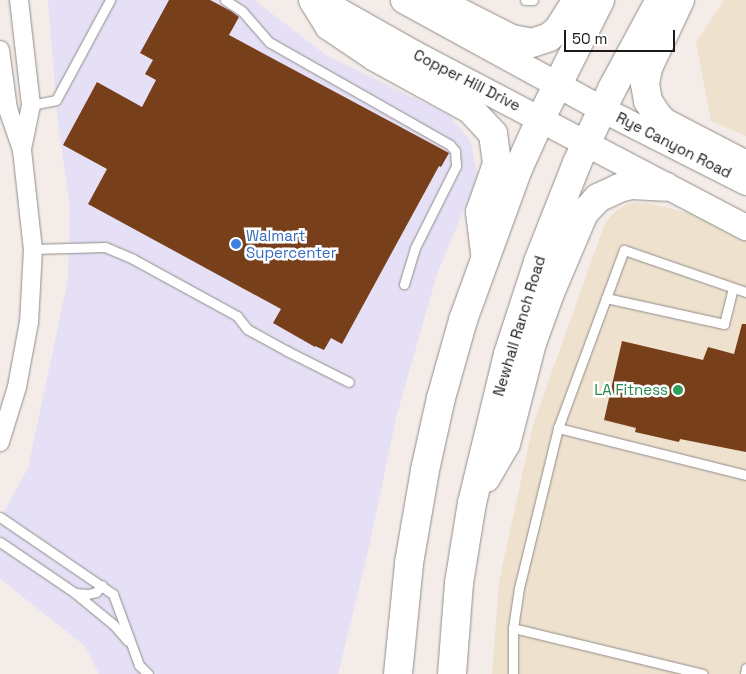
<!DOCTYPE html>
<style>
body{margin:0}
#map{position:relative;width:746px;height:674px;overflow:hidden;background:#f3ece8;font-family:"Space Grotesk",sans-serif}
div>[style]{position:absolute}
.commercial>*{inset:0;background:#eee1ce}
.industrial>*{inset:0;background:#e5e0f6}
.building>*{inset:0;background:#783f1b}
.roads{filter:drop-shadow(0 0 1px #928c88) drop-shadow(0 0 1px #928c88)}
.service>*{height:9px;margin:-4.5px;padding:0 4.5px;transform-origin:4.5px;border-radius:4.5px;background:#fff}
.minor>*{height:18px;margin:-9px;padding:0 9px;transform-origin:9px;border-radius:9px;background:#fff}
.secondary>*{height:25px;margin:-12.5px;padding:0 12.5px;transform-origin:12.5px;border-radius:12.5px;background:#fff}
.primary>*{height:28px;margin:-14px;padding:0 14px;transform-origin:14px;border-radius:14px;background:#fff}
.dots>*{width:14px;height:14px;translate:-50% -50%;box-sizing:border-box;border:2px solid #fff;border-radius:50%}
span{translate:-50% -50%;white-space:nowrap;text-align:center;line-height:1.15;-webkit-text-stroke:5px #fff;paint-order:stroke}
.street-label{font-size:15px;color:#1c1918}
.shop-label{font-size:15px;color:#366cbe}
.left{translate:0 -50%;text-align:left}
.leisure-label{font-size:15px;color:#27864d}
.right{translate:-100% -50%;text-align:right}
.scale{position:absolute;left:564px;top:30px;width:111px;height:22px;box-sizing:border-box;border:2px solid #1c1918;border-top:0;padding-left:6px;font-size:15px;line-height:18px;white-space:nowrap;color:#1c1918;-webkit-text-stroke:4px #fff;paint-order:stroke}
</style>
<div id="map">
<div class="commercial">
<div style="clip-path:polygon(724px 0,746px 0,746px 136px,711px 121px,696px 42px)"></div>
<div style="clip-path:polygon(629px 203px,648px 203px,688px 213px,746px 240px,746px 674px,492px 674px,499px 582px,533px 425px,605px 223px,616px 211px)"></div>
</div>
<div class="industrial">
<div style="clip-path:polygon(48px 0,254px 0,326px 55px,449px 115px,470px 140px,478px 176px,437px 274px,396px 418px,370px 543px,338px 674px,99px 674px,85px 646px,0 579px,0 519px,28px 468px,68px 279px,70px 207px,58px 124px)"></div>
</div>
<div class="building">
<div style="clip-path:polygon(169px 0,210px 0,231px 11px,239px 17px,229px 35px,449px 153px,441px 167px,439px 166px,342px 344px,331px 338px,324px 350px,315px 346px,315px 347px,273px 323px,281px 309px,88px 204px,107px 169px,63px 145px,97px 82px,142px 107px,156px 80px,145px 74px,153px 60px,140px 53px)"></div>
<div style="clip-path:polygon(742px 324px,746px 324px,746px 452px,680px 439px,679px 442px,635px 432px,636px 428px,604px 420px,622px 341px,703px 360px,708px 347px,734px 354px)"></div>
</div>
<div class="roads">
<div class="service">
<div style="left:225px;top:0;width:20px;rotate:33deg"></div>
<div style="left:242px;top:11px;width:41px;rotate:48.9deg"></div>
<div style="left:269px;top:42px;width:208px;rotate:29.6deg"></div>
<div style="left:450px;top:145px;width:8px;rotate:50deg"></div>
<div style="left:455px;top:151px;width:15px;rotate:86deg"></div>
<div style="left:456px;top:166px;width:92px;rotate:116.6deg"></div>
<div style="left:415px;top:248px;width:38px;rotate:107deg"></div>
<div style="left:525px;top:0;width:8px"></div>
<div style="left:31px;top:105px;width:25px;rotate:-11deg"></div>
<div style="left:56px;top:100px;width:114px;rotate:-61.6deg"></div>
<div style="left:33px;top:249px;width:72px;rotate:-1.6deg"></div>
<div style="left:105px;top:247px;width:30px;rotate:23deg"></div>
<div style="left:133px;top:259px;width:119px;rotate:28.7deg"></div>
<div style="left:237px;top:316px;width:16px;rotate:52deg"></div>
<div style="left:247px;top:329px;width:46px;rotate:28.8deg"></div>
<div style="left:287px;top:351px;width:69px;rotate:26.6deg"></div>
<div style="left:606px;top:298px;width:121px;rotate:12.4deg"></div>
<div style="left:724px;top:324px;width:37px;rotate:-76deg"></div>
<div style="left:558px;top:428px;width:194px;rotate:14deg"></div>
<div style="left:0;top:517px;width:137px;rotate:34.3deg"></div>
<div style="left:113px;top:594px;width:76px;rotate:69.9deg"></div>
<div style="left:139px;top:665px;width:13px;rotate:45deg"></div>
<div style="left:0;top:542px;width:91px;rotate:34.2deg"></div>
<div style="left:75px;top:593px;width:50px;rotate:39.4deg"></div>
<div style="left:114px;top:625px;width:21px;rotate:49deg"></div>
<div style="left:75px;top:593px;width:13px;rotate:4deg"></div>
<div style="left:88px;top:594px;width:8px;rotate:-14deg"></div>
<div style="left:96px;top:592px;width:9px;rotate:-49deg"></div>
<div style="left:513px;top:628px;width:195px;rotate:13.6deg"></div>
<div style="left:513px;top:674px;width:46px;rotate:-90deg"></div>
<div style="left:513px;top:628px;width:40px;rotate:-81.5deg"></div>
<div style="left:519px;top:588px;width:165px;rotate:-76.3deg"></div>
<div style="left:558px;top:428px;width:190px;rotate:-69.7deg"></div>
<div style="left:624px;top:250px;width:129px;rotate:19deg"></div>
<div style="left:745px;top:674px;width:6px;rotate:-81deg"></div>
</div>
<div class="minor">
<div style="left:19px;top:0;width:106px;rotate:83.5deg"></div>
<div style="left:31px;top:105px;width:45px;rotate:101.6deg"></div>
<div style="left:0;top:50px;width:60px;rotate:82.3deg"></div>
<div style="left:8px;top:109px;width:43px;rotate:71.1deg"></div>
<div style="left:22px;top:150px;width:100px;rotate:83.7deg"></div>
<div style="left:33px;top:249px;width:73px;rotate:93.1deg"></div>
<div style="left:29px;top:322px;width:66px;rotate:100.5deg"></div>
<div style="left:17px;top:387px;width:58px;rotate:107.2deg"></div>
</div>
<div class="secondary">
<div style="left:320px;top:0;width:108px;rotate:29.4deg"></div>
<div style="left:414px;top:53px;width:375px;rotate:27.7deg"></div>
<div style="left:403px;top:0;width:227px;rotate:28.7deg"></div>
<div style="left:602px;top:109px;width:161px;rotate:26.9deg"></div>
</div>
<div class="primary">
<div style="left:313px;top:0;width:31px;rotate:58deg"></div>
<div style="left:329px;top:26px;width:55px;rotate:34deg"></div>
<div style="left:375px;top:57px;width:108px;rotate:28.7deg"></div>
<div style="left:470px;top:109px;width:34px;rotate:47deg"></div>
<div style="left:493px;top:134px;width:30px;rotate:82deg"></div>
<div style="left:497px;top:164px;width:51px;rotate:109.5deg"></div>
<div style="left:480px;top:212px;width:41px;rotate:83deg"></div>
<div style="left:435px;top:0;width:86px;rotate:26.9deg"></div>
<div style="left:512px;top:39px;width:20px;rotate:11deg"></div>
<div style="left:532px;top:43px;width:18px;rotate:-19deg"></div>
<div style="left:549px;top:37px;width:11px;rotate:-38deg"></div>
<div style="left:558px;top:30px;width:36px;rotate:-58deg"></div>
<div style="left:680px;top:0;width:75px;rotate:115.2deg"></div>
<div style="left:648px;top:68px;width:16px;rotate:101deg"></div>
<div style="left:645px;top:84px;width:17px;rotate:80deg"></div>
<div style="left:648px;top:101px;width:17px;rotate:57deg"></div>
<div style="left:657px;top:115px;width:11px;rotate:45deg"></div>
<div style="left:665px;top:123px;width:91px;rotate:27.4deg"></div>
<div style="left:486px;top:478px;width:39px;rotate:-60deg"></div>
<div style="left:506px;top:444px;width:104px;rotate:-75.6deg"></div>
<div style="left:532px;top:343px;width:53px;rotate:-70.2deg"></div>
<div style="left:550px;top:293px;width:87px;rotate:-67deg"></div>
<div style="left:584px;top:213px;width:21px;rotate:-47deg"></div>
<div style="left:598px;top:198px;width:23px;rotate:-25deg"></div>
<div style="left:619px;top:188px;width:12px;rotate:-14deg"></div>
<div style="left:631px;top:185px;width:35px;rotate:3deg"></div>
<div style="left:398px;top:674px;width:112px;rotate:-84.3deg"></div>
<div style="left:409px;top:563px;width:94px;rotate:-80.2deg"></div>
<div style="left:425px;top:470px;width:74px;rotate:-77.5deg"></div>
<div style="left:441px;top:398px;width:81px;rotate:-74.2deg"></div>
<div style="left:463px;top:320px;width:161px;rotate:-70deg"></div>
<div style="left:518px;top:169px;width:56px;rotate:-65.7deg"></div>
<div style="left:541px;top:118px;width:132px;rotate:-63.4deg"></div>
<div style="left:452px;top:674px;width:91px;rotate:-85.6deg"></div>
<div style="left:459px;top:583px;width:81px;rotate:-80.8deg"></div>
<div style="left:472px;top:503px;width:153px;rotate:-76.4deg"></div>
<div style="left:508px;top:354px;width:97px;rotate:-71.9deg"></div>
<div style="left:538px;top:262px;width:106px;rotate:-68.5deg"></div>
<div style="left:577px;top:163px;width:82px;rotate:-64.7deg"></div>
<div style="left:612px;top:89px;width:101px;rotate:-61.7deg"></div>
</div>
</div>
<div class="dots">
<div style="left:236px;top:244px;background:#3f7fe0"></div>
<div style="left:678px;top:390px;background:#2e9e5b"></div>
</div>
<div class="street-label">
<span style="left:467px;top:80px;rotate:27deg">Copper Hill Drive</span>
<span style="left:674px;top:145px;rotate:27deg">Rye Canyon Road</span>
<span style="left:519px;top:326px;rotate:-73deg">Newhall Ranch Road</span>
</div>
<div class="shop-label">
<span class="left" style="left:246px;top:244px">Walmart<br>Supercenter</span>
</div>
<div class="leisure-label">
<span class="right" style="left:668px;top:390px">LA Fitness</span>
</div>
<div class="scale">50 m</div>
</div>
